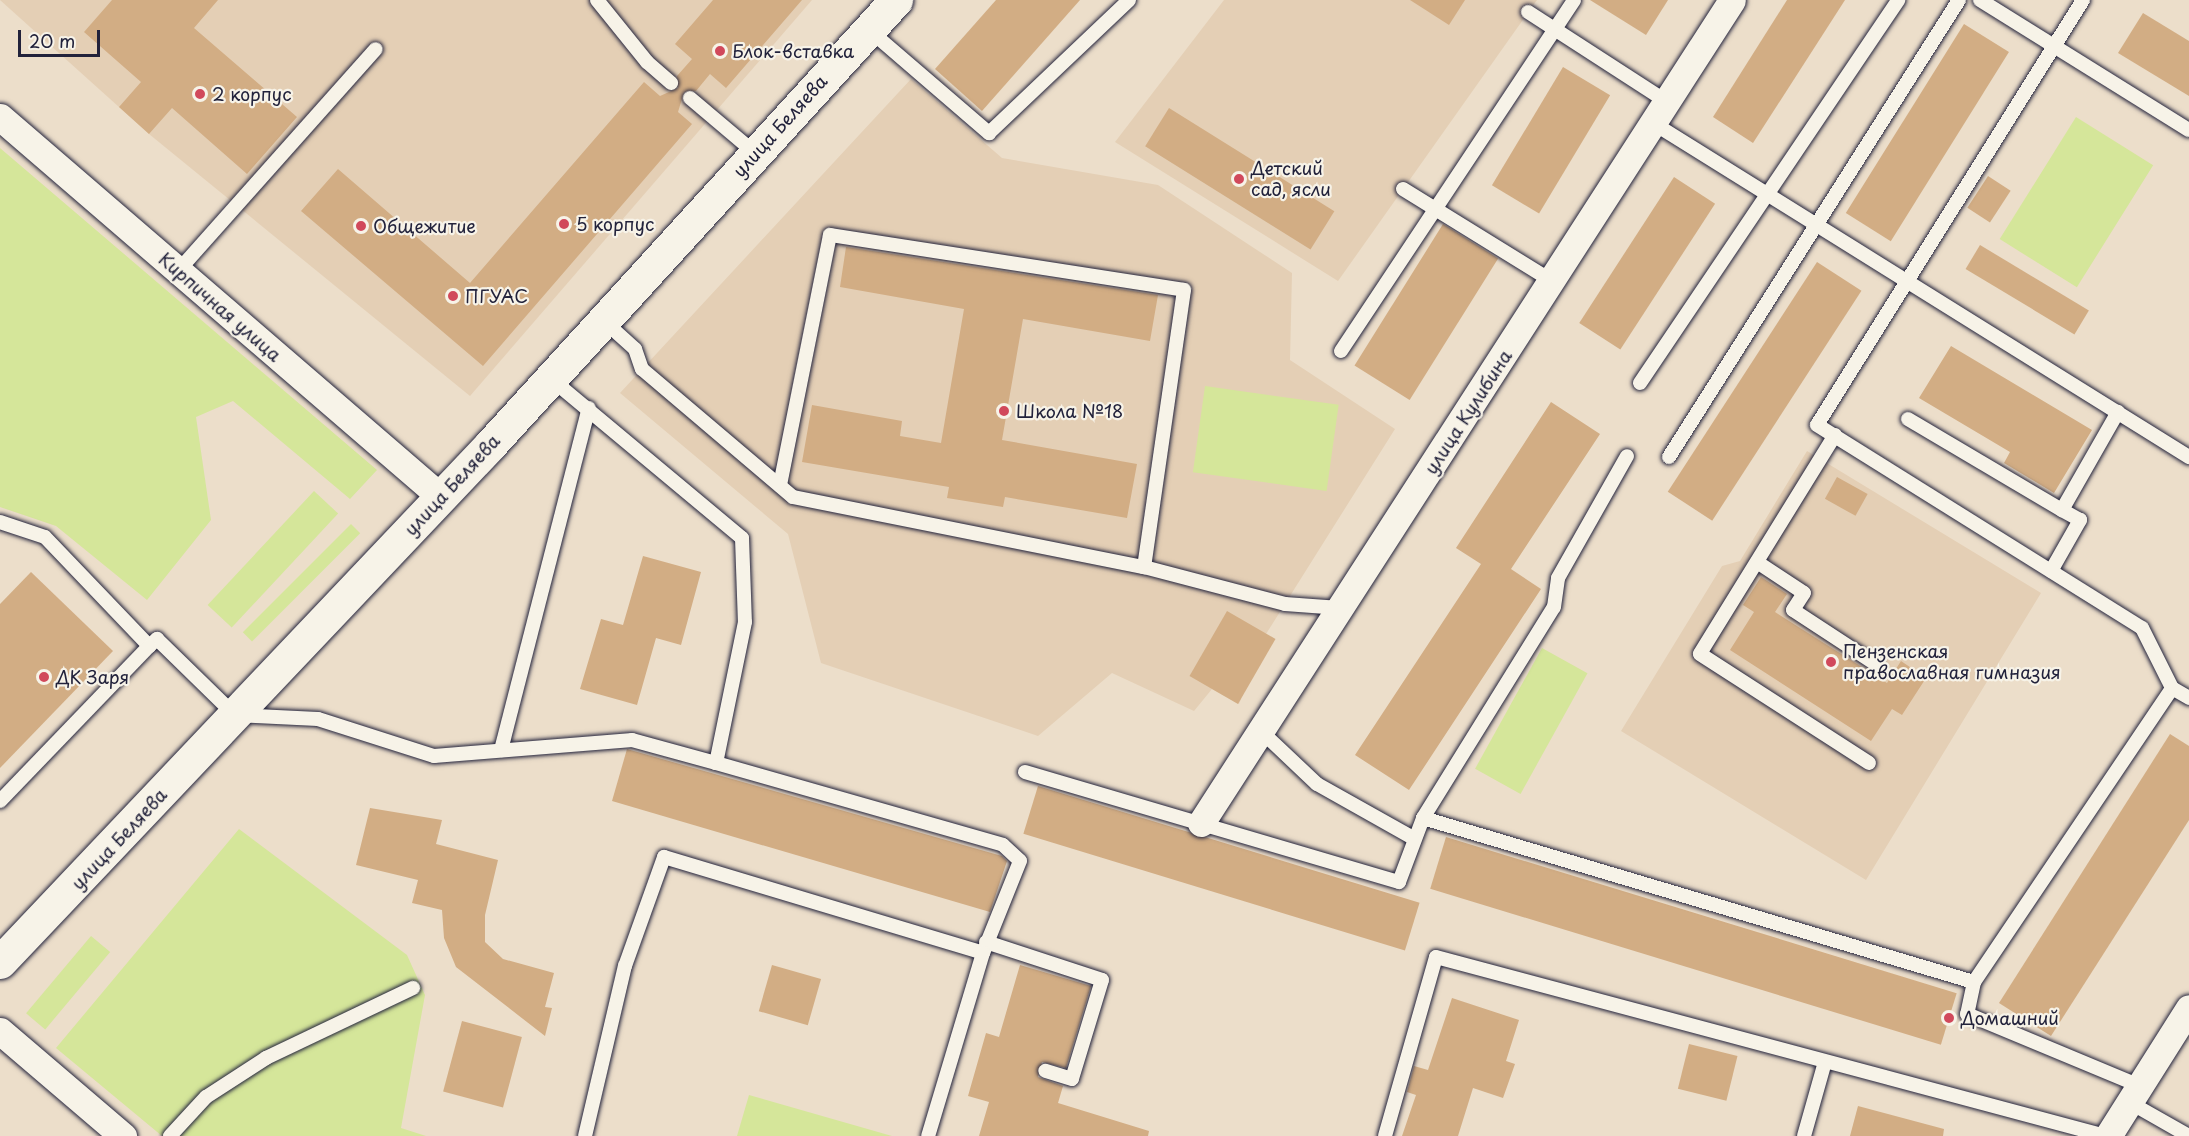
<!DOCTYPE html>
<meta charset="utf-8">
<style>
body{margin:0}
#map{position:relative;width:2189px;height:1136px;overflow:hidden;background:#ecdeca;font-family:"Playpen Sans",sans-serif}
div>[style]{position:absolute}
.built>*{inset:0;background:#e4cfb5}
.green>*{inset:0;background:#d5e69a;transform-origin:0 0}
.building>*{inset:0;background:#d2ad84;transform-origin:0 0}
.roads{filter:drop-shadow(0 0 2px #22223b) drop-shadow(0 0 2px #22223b)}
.lane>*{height:14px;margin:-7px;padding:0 7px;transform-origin:7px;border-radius:7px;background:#f7f3e8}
.street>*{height:27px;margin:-13.5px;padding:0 13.5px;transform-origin:13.5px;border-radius:13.5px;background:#f7f3e8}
.secondary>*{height:33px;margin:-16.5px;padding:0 16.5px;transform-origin:16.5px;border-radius:16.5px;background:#f7f3e8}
.dots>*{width:16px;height:16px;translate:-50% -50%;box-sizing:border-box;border:3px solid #f7f3e8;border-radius:50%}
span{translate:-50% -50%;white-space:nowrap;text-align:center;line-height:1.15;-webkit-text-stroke:4.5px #f7f3e8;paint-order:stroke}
.poi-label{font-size:18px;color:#22223b}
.left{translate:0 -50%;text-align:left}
.street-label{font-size:18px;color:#22223b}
.scale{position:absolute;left:18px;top:30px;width:82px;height:27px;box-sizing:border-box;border:3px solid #22223b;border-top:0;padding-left:8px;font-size:18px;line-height:21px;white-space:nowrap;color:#22223b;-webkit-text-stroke:4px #f7f3e8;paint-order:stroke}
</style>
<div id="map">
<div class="built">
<div style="clip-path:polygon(0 0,812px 0,470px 396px,149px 134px)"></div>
<div style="clip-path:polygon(1224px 0,1537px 0,1338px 281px,1115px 142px)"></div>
<div style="clip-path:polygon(911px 79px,1002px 158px,1158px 185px,1292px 273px,1290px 360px,1395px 429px,1266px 634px,1239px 704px,1212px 689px,1194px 711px,1112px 673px,1038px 736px,821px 663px,788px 534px,620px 393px)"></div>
<div style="clip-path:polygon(1807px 451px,2041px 593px,1866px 880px,1621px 731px,1722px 566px,1740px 561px)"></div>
</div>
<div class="green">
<div style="left:2076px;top:117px;width:91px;height:144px;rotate:32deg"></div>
<div style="clip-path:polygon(0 148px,377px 470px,350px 499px,233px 401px,196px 417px,211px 520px,147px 600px,56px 526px,0 507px)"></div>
<div style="left:1205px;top:386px;width:135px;height:87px;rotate:8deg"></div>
<div style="left:314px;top:491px;width:33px;height:156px;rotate:43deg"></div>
<div style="left:351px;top:524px;width:13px;height:153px;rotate:45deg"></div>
<div style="left:1542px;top:648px;width:52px;height:138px;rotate:29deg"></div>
<div style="clip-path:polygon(239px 829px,407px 955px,425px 995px,401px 1128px,426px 1136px,162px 1136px,56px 1048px)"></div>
<div style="left:91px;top:936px;width:25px;height:101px;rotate:40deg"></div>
<div style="clip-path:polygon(749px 1095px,892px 1136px,737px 1136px)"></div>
</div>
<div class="building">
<div style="clip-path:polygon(112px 0,218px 0,194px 28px,297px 117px,247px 174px,172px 108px,149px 134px,119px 107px,141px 82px,84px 32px)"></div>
<div style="clip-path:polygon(713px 0,802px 0,726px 88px,710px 74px,696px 91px,684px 92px,678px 112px,692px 124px,483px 366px,301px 211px,338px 169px,470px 283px,644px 82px,660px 96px,678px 88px,677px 76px,692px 59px,675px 44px)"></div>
<div style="clip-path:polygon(996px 0,1080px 0,982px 111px,935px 69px)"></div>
<div style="clip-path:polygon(1410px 0,1465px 0,1449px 25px)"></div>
<div style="clip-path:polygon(1590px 0,1668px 0,1646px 35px)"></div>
<div style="clip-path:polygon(1787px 0,1845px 0,1753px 143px,1713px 117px)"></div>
<div style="clip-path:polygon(2143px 13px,2189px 41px,2189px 96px,2118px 53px)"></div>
<div style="left:1964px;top:24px;width:53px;height:223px;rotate:32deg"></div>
<div style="left:1563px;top:67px;width:55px;height:138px;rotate:31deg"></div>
<div style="left:1169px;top:108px;width:195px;height:45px;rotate:32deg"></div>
<div style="left:1988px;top:176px;width:27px;height:38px;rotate:33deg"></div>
<div style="left:1674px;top:177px;width:49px;height:174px;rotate:33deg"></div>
<div style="left:1443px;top:224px;width:65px;height:167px;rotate:32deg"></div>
<div style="left:1980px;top:245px;width:127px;height:28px;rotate:31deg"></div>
<div style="clip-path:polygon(846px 247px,1158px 295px,1150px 341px,1023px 319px,1002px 440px,1137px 464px,1127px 518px,1005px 497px,1003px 507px,947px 498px,949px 487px,802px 462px,812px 405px,902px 421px,900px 436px,941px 443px,964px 309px,840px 287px)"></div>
<div style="left:1817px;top:262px;width:53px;height:274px;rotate:33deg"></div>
<div style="clip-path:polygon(1951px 346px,2092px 430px,2054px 493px,2004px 463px,2010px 452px,1919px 398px)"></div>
<div style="clip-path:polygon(1551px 402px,1600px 434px,1511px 569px,1541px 589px,1409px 790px,1355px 755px,1481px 564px,1456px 548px)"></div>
<div style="left:1837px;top:477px;width:35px;height:25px;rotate:29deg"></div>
<div style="clip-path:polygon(643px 556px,701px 572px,681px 645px,656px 638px,637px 705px,580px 689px,601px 619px,623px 625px)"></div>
<div style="clip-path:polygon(31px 572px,113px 651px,0 768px,0 604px)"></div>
<div style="clip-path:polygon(1761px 577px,1787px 594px,1775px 612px,1887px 683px,1901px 661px,1926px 678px,1902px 715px,1892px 709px,1871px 741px,1730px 650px,1754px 612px,1743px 605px)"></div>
<div style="left:1227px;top:611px;width:56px;height:75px;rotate:30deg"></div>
<div style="clip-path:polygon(2170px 734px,2189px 746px,2189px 820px,2051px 1036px,1999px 1003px)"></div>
<div style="clip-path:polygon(627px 749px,1002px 856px,1007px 861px,990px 912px,612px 801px)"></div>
<div style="left:1038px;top:786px;width:399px;height:50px;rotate:17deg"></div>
<div style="clip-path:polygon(370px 808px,442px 820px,436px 844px,498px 860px,485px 915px,485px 942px,503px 959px,554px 973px,545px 1007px,552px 1008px,545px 1036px,456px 967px,444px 938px,442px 910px,412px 903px,418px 880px,356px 865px)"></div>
<div style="left:1446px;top:837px;width:534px;height:54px;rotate:17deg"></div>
<div style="left:772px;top:965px;width:51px;height:48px;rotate:16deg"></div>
<div style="clip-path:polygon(1020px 965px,1091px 986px,1066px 1068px,1042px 1062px,1038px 1077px,1063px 1086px,1058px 1103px,1149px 1131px,1148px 1136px,979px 1136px,989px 1102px,968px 1096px,986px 1033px,999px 1037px)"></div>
<div style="clip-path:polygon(1452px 998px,1519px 1020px,1506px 1061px,1515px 1064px,1503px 1098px,1473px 1088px,1458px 1136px,1402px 1136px,1416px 1095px,1407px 1092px,1414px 1066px,1428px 1070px)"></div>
<div style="left:462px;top:1021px;width:62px;height:73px;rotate:15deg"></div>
<div style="left:1689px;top:1044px;width:50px;height:46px;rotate:14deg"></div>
<div style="clip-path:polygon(1858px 1106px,1944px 1129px,1943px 1136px,1850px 1136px)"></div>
</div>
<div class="roads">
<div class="lane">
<div style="left:597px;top:0;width:80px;rotate:51.1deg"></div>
<div style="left:647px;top:62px;width:32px;rotate:41deg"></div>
<div style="left:1980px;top:0;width:246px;rotate:31.9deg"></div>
<div style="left:2083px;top:0;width:501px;rotate:122.04deg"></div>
<div style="left:1817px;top:425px;width:383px;rotate:32deg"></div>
<div style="left:2142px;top:628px;width:67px;rotate:63.4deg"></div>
<div style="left:1528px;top:12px;width:166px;rotate:32.9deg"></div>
<div style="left:868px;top:29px;width:160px;rotate:40.7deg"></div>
<div style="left:989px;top:133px;width:193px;rotate:-43.5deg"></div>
<div style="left:690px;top:98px;width:85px;rotate:40.2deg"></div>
<div style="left:1653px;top:123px;width:632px;rotate:31.93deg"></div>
<div style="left:1403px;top:189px;width:175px;rotate:31.7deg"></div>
<div style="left:178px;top:271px;width:297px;rotate:-48.3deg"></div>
<div style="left:604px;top:321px;width:42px;rotate:42.1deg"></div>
<div style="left:635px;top:349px;width:21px;rotate:71deg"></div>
<div style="left:642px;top:369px;width:198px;rotate:40.3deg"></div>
<div style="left:793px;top:497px;width:358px;rotate:11.3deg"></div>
<div style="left:1144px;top:567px;width:146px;rotate:14.7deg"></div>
<div style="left:1285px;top:604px;width:55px;rotate:4.2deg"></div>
<div style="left:1341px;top:351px;width:421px;rotate:-56.4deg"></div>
<div style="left:550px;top:378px;width:250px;rotate:39.8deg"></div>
<div style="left:742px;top:538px;width:84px;rotate:88deg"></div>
<div style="left:745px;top:622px;width:144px;rotate:101.6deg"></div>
<div style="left:716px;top:763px;width:298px;rotate:15.9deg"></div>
<div style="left:1003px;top:845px;width:23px;rotate:43deg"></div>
<div style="left:1020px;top:861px;width:99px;rotate:111.9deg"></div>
<div style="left:1640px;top:383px;width:462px;rotate:-56deg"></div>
<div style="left:1908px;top:419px;width:179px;rotate:30.6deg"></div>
<div style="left:1835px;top:435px;width:257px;rotate:121.7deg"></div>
<div style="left:1700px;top:654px;width:201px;rotate:32.8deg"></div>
<div style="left:1669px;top:457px;width:541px;rotate:-57.6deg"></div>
<div style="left:780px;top:485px;width:255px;rotate:-78.7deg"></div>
<div style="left:830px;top:235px;width:358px;rotate:8.8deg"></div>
<div style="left:1184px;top:290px;width:280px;rotate:98.2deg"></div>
<div style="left:0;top:522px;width:47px;rotate:18.4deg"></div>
<div style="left:45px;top:537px;width:151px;rotate:46.3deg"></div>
<div style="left:149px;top:646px;width:11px;rotate:-41deg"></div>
<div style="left:157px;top:639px;width:109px;rotate:44.3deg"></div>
<div style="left:235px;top:715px;width:83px;rotate:2.8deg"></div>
<div style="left:318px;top:719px;width:122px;rotate:17.7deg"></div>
<div style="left:434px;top:756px;width:199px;rotate:-4.6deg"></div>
<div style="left:632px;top:740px;width:87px;rotate:15.3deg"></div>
<div style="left:1757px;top:562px;width:56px;rotate:33.4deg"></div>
<div style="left:1804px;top:593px;width:20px;rotate:123deg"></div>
<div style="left:1793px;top:610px;width:100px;rotate:33.2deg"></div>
<div style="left:2051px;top:571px;width:59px;rotate:-60.4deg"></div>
<div style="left:2080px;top:520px;width:21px;rotate:-151deg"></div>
<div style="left:2062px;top:510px;width:113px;rotate:-60.3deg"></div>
<div style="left:1263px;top:733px;width:74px;rotate:43.4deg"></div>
<div style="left:1317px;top:784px;width:112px;rotate:29.3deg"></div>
<div style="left:501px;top:750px;width:353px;rotate:-75.6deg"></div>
<div style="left:1025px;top:772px;width:390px;rotate:16.4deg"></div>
<div style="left:1399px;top:882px;width:68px;rotate:-69.4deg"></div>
<div style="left:1423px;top:818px;width:575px;rotate:16.58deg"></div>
<div style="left:1974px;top:982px;width:33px;rotate:102deg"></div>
<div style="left:1967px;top:1014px;width:187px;rotate:22.6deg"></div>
<div style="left:0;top:801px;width:215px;rotate:-46.1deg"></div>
<div style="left:1423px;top:818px;width:248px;rotate:-58.2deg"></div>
<div style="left:1554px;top:607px;width:29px;rotate:-82deg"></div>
<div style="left:1558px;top:578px;width:140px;rotate:-60.5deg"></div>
<div style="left:986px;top:942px;width:122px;rotate:18.1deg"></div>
<div style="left:1102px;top:980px;width:103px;rotate:106.9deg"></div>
<div style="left:1072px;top:1079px;width:28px;rotate:-163deg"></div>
<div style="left:1974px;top:982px;width:354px;rotate:-56deg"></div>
<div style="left:2172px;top:688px;width:20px;rotate:30deg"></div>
<div style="left:2129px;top:1102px;width:67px;rotate:29.6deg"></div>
<div style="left:170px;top:1136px;width:53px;rotate:-47.3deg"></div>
<div style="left:206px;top:1097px;width:72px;rotate:-33deg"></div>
<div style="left:266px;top:1058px;width:163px;rotate:-25.5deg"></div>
<div style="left:585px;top:1136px;width:175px;rotate:-76.8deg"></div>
<div style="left:625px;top:966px;width:116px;rotate:-70.3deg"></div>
<div style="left:664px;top:857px;width:333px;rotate:16.7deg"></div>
<div style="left:983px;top:953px;width:191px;rotate:106.7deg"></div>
<div style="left:1385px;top:1136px;width:186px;rotate:-74.1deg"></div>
<div style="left:1436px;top:957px;width:693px;rotate:14.96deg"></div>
<div style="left:1804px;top:1136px;width:77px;rotate:-74.2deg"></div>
</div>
<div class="street">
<div style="left:0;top:117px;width:582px;rotate:40.75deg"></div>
<div style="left:1201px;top:823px;width:979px;rotate:-57.17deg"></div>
<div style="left:0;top:1031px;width:162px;rotate:40.5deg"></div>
<div style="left:2108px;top:1136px;width:151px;rotate:-57.7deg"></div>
</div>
<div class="secondary">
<div style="left:0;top:962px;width:714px;rotate:-46.53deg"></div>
<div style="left:491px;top:444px;width:601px;rotate:-47.63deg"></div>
</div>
</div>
<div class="dots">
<div style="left:720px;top:51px;background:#d1495b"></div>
<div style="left:200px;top:94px;background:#d1495b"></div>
<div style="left:1239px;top:179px;background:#d1495b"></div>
<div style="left:564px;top:224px;background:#d1495b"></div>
<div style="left:361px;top:226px;background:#d1495b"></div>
<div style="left:453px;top:296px;background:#d1495b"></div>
<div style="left:1004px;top:411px;background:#d1495b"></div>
<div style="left:1831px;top:662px;background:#d1495b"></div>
<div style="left:44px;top:677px;background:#d1495b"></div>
<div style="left:1949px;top:1018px;background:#d1495b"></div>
</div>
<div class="poi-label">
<span class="left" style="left:732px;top:51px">Блок-вставка</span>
<span class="left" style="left:212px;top:94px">2 корпус</span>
<span class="left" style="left:1251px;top:179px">Детский<br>сад, ясли</span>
<span class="left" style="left:576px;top:224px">5 корпус</span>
<span class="left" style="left:373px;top:226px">Общежитие</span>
<span class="left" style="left:465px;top:296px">ПГУАС</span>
<span class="left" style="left:1016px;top:411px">Школа №18</span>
<span class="left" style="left:1843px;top:662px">Пензенская<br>православная гимназия</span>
<span class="left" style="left:56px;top:677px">ДК Заря</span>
<span class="left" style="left:1961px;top:1018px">Домашний</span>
</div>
<div class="street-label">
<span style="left:780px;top:126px;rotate:-48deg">улица Беляева</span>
<span style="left:220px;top:307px;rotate:41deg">Кирпичная улица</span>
<span style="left:1468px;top:412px;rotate:-57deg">улица Кулибина</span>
<span style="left:452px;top:485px;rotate:-47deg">улица Беляева</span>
<span style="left:119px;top:839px;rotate:-47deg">улица Беляева</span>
</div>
<div class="scale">20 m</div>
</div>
